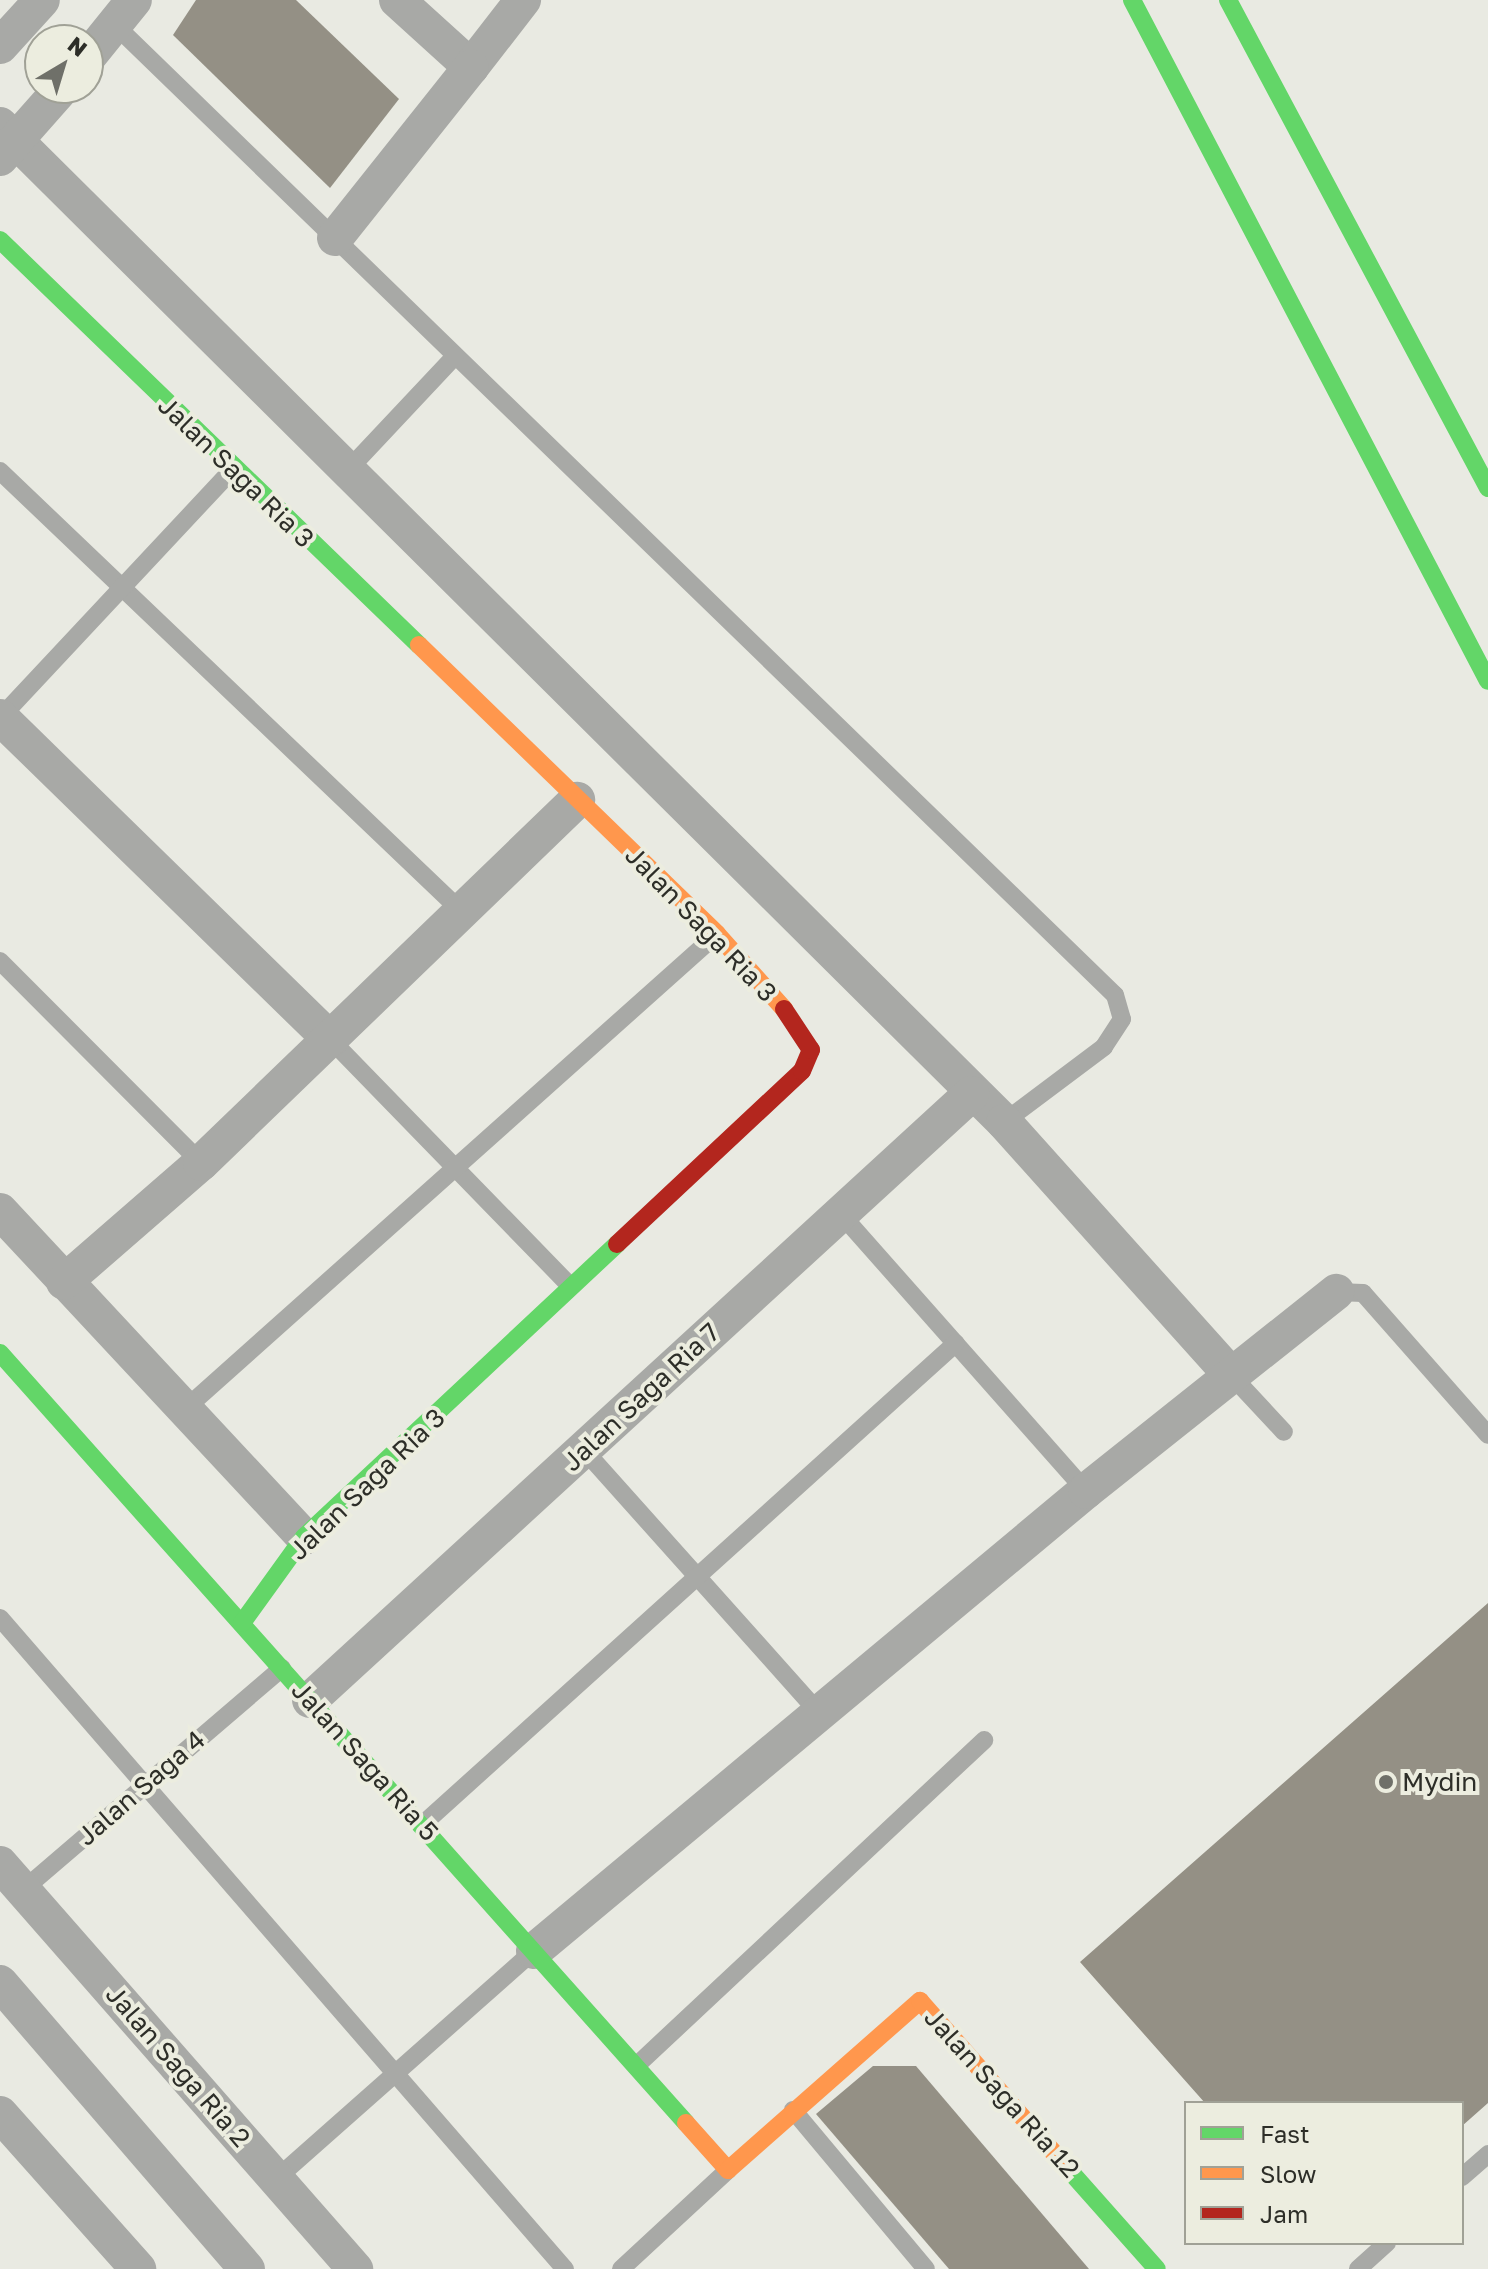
<!DOCTYPE html>
<style>
body{margin:0}
#map{position:relative;width:1488px;height:2269px;overflow:hidden;background:#e9eae2;font-family:"Golos Text",sans-serif}
div>[style]{position:absolute}
.building>*{inset:0;background:#949085}
.lane>*{height:18px;margin:-9px;padding:0 9px;transform-origin:9px;border-radius:9px;background:#a8a9a6}
.street>*{height:36px;margin:-18px;padding:0 18px;transform-origin:18px;border-radius:18px;background:#a8a9a6}
.fast>*{height:18px;margin:-9px;padding:0 9px;transform-origin:9px;border-radius:9px;background:#63d668}
.slow>*{height:18px;margin:-9px;padding:0 9px;transform-origin:9px;border-radius:9px;background:#ff974d}
.jam>*{height:18px;margin:-9px;padding:0 9px;transform-origin:9px;border-radius:9px;background:#b3261e}
.dots>*{width:22px;height:22px;translate:-50% -50%;box-sizing:border-box;border:4px solid #eceddf;border-radius:50%}
span{translate:-50% -50%;white-space:nowrap;text-align:center;line-height:1.15;-webkit-text-stroke:8px #eceddf;paint-order:stroke}
.street-label{font-size:26px;color:#2d2e28}
.poi-label{font-size:26px;color:#2d2e28}
.left{translate:0 -50%;text-align:left}
.legend{position:absolute;left:1184px;top:2101px;width:280px;height:144px;box-sizing:border-box;background:#eceddf;border:2px solid #a0a196;margin:0;padding:10px 14px;list-style:none;font-size:24px;color:#2d2e28}
.legend li{display:flex;align-items:center;gap:16px;height:40px}
.legend b{width:40px;border:2px solid #a0a196}
.north{position:absolute;left:24px;top:24px;width:80px;height:80px;box-sizing:border-box;background:#eceddf;border:2px solid #a0a196;border-radius:50%;rotate:38deg;font-size:22px;font-weight:700;line-height:32px;text-align:center;color:#2d2e28}
.north::after{content:'';display:block;margin:auto;width:28px;height:36px;background:#6f7069;clip-path:polygon(50% 0,100% 100%,50% 72%,0 100%)}
</style>
<div id="map">
<div class="building">
<div style="clip-path:polygon(196px 0,296px 0,399px 99px,330px 188px,173px 35px)"></div>
<div style="clip-path:polygon(1488px 1603px,1488px 2103px,1462px 2126px,1462px 2103px,1205px 2103px,1080px 1962px)"></div>
<div style="clip-path:polygon(873px 2066px,916px 2066px,1089px 2269px,949px 2269px,816px 2114px)"></div>
</div>
<div class="lane">
<div style="left:115px;top:25px;width:1393px;rotate:44.13deg"></div>
<div style="left:1115px;top:995px;width:25px;rotate:74deg"></div>
<div style="left:1122px;top:1019px;width:33px;rotate:123deg"></div>
<div style="left:1104px;top:1047px;width:125px;rotate:143.1deg"></div>
<div style="left:0;top:471px;width:637px;rotate:43.66deg"></div>
<div style="left:347px;top:471px;width:158px;rotate:-46.8deg"></div>
<div style="left:0;top:718px;width:340px;rotate:-46.9deg"></div>
<div style="left:0;top:961px;width:285px;rotate:45.1deg"></div>
<div style="left:331px;top:1040px;width:344px;rotate:45.8deg"></div>
<div style="left:840px;top:1213px;width:371px;rotate:48.5deg"></div>
<div style="left:1336px;top:1292px;width:27px;rotate:2deg"></div>
<div style="left:1363px;top:1293px;width:189px;rotate:48.6deg"></div>
<div style="left:1230px;top:1374px;width:79px;rotate:47deg"></div>
<div style="left:185px;top:1409px;width:713px;rotate:-41.76deg"></div>
<div style="left:584px;top:1450px;width:353px;rotate:48.2deg"></div>
<div style="left:0;top:1618px;width:862px;rotate:49.05deg"></div>
<div style="left:422px;top:1825px;width:719px;rotate:-42.07deg"></div>
<div style="left:23px;top:1890px;width:341px;rotate:-40.6deg"></div>
<div style="left:636px;top:2066px;width:477px;rotate:-43.1deg"></div>
<div style="left:793px;top:2110px;width:207px;rotate:50.1deg"></div>
<div style="left:1462px;top:2177px;width:35px;rotate:-41deg"></div>
<div style="left:276px;top:2179px;width:344px;rotate:-41.5deg"></div>
<div style="left:621px;top:2269px;width:146px;rotate:-42.8deg"></div>
<div style="left:1358px;top:2269px;width:39px;rotate:-42deg"></div>
</div>
<div class="street">
<div style="left:397px;top:0;width:100px;rotate:42.2deg"></div>
<div style="left:471px;top:67px;width:85px;rotate:-52.2deg"></div>
<div style="left:0;top:46px;width:62px;rotate:-47.6deg"></div>
<div style="left:88px;top:57px;width:73px;rotate:-51.1deg"></div>
<div style="left:0;top:125px;width:1415px;rotate:44.8deg"></div>
<div style="left:1004px;top:1122px;width:338px;rotate:48.1deg"></div>
<div style="left:0;top:158px;width:94px;rotate:-48.5deg"></div>
<div style="left:335px;top:238px;width:218px;rotate:-51.5deg"></div>
<div style="left:0;top:717px;width:462px;rotate:44.3deg"></div>
<div style="left:0;top:1211px;width:446px;rotate:47deg"></div>
<div style="left:64px;top:1282px;width:181px;rotate:-41deg"></div>
<div style="left:201px;top:1163px;width:523px;rotate:-43.99deg"></div>
<div style="left:310px;top:1700px;width:897px;rotate:-42.51deg"></div>
<div style="left:0;top:1864px;width:539px;rotate:48.76deg"></div>
<div style="left:534px;top:1951px;width:719px;rotate:-39.81deg"></div>
<div style="left:1086px;top:1491px;width:320px;rotate:-38.5deg"></div>
<div style="left:0;top:1983px;width:378px;rotate:49.2deg"></div>
<div style="left:0;top:2114px;width:208px;rotate:48.3deg"></div>
</div>
<div class="fast">
<div style="left:1132px;top:0;width:768px;rotate:62.4deg"></div>
<div style="left:1228px;top:0;width:553px;rotate:61.95deg"></div>
<div style="left:0;top:240px;width:583px;rotate:44.03deg"></div>
<div style="left:0;top:1353px;width:1031px;rotate:48.3deg"></div>
<div style="left:242px;top:1623px;width:106px;rotate:-54.2deg"></div>
<div style="left:304px;top:1537px;width:429px;rotate:-43.1deg"></div>
<div style="left:1061px;top:2161px;width:144px;rotate:48.4deg"></div>
</div>
<div class="slow">
<div style="left:419px;top:645px;width:415px;rotate:44.1deg"></div>
<div style="left:717px;top:934px;width:101px;rotate:48.2deg"></div>
<div style="left:686px;top:2123px;width:63px;rotate:48.2deg"></div>
<div style="left:728px;top:2170px;width:256px;rotate:-41.4deg"></div>
<div style="left:920px;top:2001px;width:213px;rotate:48.6deg"></div>
</div>
<div class="jam">
<div style="left:617px;top:1244px;width:253px;rotate:-43.1deg"></div>
<div style="left:802px;top:1071px;width:23px;rotate:-67deg"></div>
<div style="left:811px;top:1050px;width:49px;rotate:-123.4deg"></div>
</div>
<div class="dots">
<div style="left:1386px;top:1782px;background:#6f7069"></div>
</div>
<div class="street-label">
<span style="left:236px;top:472px;rotate:44deg">Jalan Saga Ria 3</span>
<span style="left:701px;top:924px;rotate:46deg">Jalan Saga Ria 3</span>
<span style="left:641px;top:1397px;rotate:-43deg">Jalan Saga Ria 7</span>
<span style="left:367px;top:1484px;rotate:-44deg">Jalan Saga Ria 3</span>
<span style="left:365px;top:1761px;rotate:48deg">Jalan Saga Ria 5</span>
<span style="left:141px;top:1788px;rotate:-41deg">Jalan Saga 4</span>
<span style="left:178px;top:2066px;rotate:49deg">Jalan Saga Ria 2</span>
<span style="left:1002px;top:2093px;rotate:48deg">Jalan Saga Ria 12</span>
</div>
<div class="poi-label">
<span class="left" style="left:1402px;top:1782px">Mydin</span>
</div>
<ul class="legend">
<li><b style="height:10px;background:#63d668"></b>Fast</li>
<li><b style="height:10px;background:#ff974d"></b>Slow</li>
<li><b style="height:10px;background:#b3261e"></b>Jam</li>
</ul>
<div class="north">N</div>
</div>
